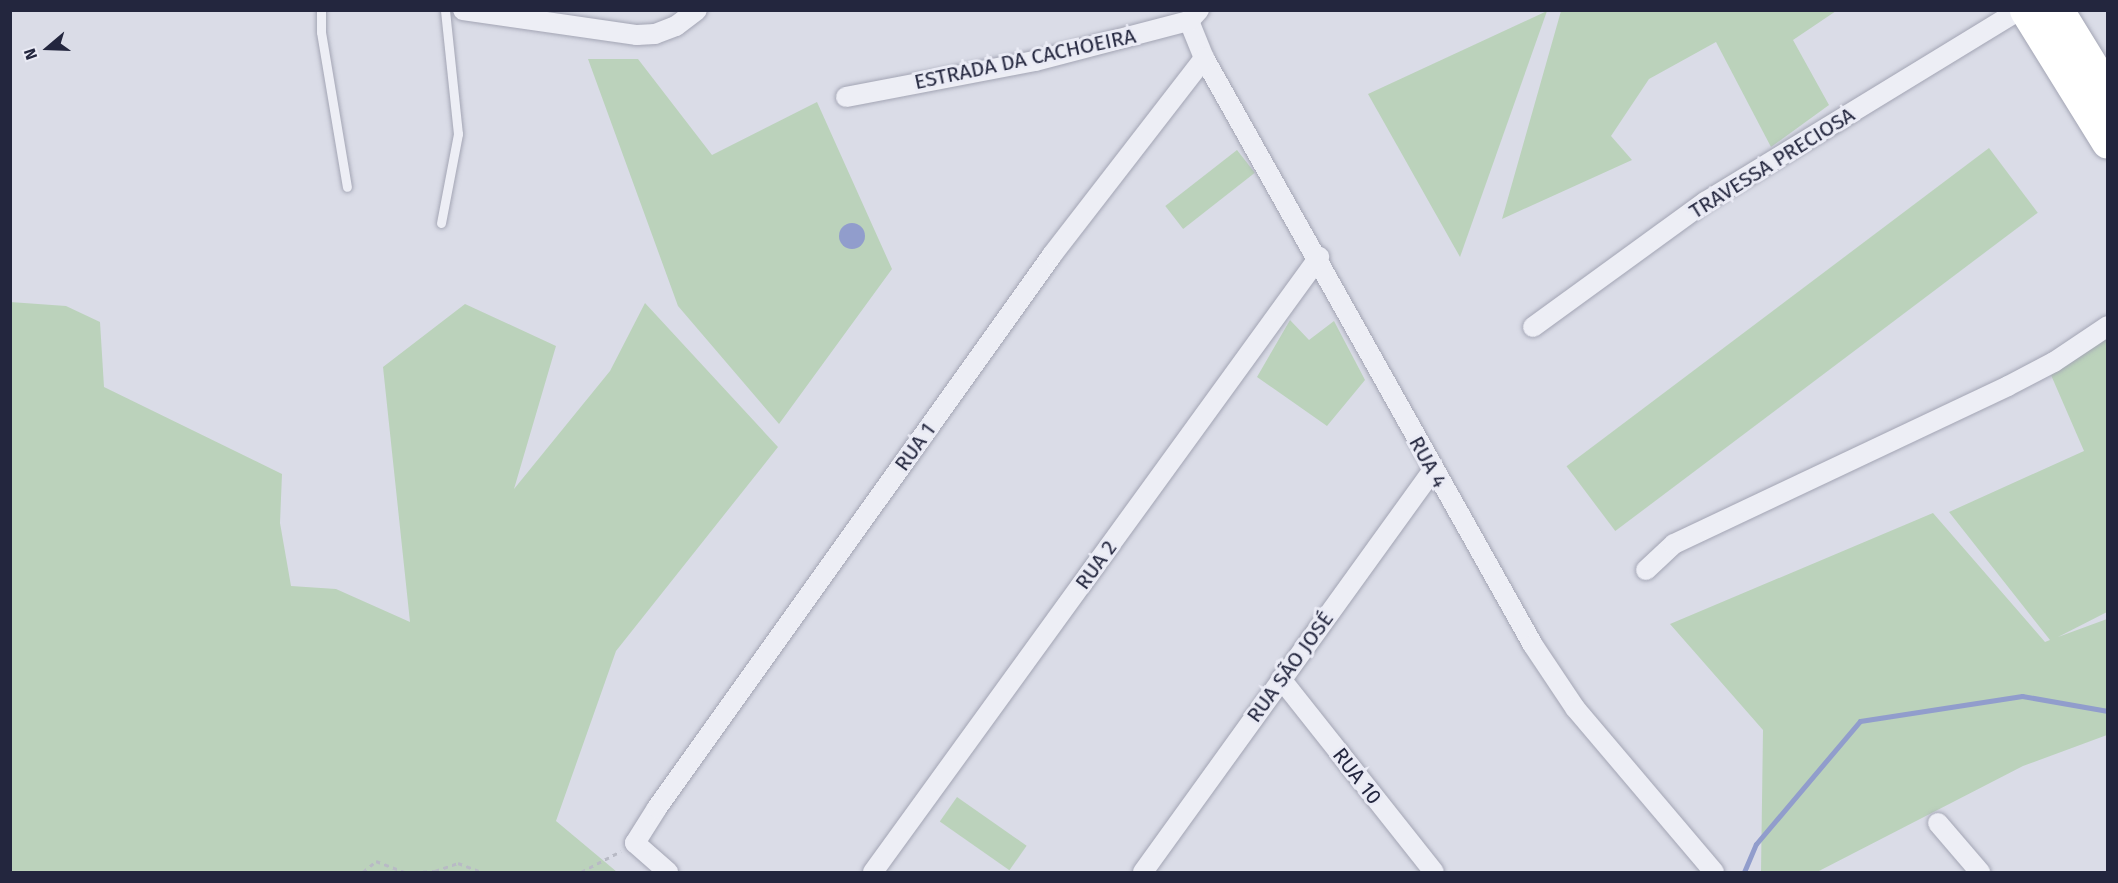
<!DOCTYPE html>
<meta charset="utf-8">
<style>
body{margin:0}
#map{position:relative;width:2118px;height:883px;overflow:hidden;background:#dadce7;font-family:"Fira Sans",sans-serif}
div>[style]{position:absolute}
.green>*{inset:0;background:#bbd2bb;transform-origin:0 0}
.water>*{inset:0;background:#919dcc}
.round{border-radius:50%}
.stream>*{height:5px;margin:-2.5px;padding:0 2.5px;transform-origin:2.5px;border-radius:2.5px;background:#919dcc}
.path>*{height:3px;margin-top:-1.5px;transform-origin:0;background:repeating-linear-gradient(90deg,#b8bac5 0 4.5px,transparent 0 9px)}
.roads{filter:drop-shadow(0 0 2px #a3a5b4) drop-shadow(0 0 2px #a3a5b4)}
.lane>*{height:9px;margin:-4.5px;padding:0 4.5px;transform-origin:4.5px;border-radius:4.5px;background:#edeef5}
.street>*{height:20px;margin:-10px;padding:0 10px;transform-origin:10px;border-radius:10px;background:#edeef5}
.highway>*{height:33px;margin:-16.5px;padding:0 16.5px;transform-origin:16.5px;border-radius:16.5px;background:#fff}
span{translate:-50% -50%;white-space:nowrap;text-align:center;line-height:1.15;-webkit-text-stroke:6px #eaebf5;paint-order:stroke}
.street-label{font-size:21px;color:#23263e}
.frame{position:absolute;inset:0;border:12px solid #23263e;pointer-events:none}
.north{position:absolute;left:18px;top:18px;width:60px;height:60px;-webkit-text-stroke:4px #eaebf5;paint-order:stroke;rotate:251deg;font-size:16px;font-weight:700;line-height:24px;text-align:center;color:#23263e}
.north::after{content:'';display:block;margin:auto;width:21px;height:27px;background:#23263e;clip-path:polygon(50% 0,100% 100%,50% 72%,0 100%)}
</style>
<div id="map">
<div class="green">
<div style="clip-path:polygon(1547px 11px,1460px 257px,1368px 94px)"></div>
<div style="clip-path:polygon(1561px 11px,1836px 11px,1793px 40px,1829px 105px,1771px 147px,1716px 42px,1649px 79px,1611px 136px,1632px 160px,1502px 219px)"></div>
<div style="clip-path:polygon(588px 59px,638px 59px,712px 155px,817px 102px,892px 269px,779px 424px,678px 306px)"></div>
<div style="left:1989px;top:148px;width:81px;height:529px;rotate:53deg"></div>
<div style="left:1237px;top:150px;width:29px;height:91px;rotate:52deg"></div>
<div style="clip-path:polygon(10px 302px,66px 306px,100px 322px,104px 387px,282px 474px,280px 523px,291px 586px,336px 589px,410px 622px,383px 367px,465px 304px,556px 346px,514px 489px,610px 371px,645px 303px,778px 447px,616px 651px,556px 821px,617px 872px,11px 872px)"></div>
<div style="clip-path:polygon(1290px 320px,1309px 340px,1334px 321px,1365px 380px,1327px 426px,1257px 377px)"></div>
<div style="clip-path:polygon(2107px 338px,2107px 612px,2058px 637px,2107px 619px,2107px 735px,2023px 766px,1817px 872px,1761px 872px,1763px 730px,1670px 624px,1933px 513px,2045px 642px,2050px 640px,1949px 512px,2084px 451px,2051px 375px)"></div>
<div style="left:957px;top:797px;width:85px;height:30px;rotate:35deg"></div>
</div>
<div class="water">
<div class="round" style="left:839px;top:223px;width:26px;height:26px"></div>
</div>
<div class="stream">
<div style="left:1744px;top:872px;width:30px;rotate:-67deg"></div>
<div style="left:1756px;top:844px;width:161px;rotate:-49.8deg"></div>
<div style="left:1860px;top:721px;width:164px;rotate:-8.8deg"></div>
<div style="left:2022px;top:696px;width:87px;rotate:9.9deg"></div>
</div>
<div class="path">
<div style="left:363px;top:872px;width:17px;rotate:-40deg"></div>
<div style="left:376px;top:861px;width:31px;rotate:21deg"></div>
<div style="left:414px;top:872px;width:21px;rotate:-3deg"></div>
<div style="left:435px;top:871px;width:24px;rotate:-19deg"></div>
<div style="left:458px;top:863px;width:25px;rotate:21deg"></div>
<div style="left:581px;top:872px;width:45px;rotate:-27.7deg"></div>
</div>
<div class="roads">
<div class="lane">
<div style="left:321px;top:10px;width:22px;rotate:90deg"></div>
<div style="left:321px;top:32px;width:157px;rotate:80.5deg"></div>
<div style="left:441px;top:223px;width:91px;rotate:-79.2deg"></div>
<div style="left:458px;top:134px;width:125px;rotate:-96deg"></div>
</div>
<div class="street">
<div style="left:463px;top:10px;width:176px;rotate:8.2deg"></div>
<div style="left:637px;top:35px;width:18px;rotate:-3deg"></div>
<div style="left:655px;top:34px;width:22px;rotate:-21deg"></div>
<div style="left:676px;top:26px;width:26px;rotate:-37deg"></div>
<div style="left:1189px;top:21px;width:40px;rotate:68deg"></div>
<div style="left:1204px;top:58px;width:673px;rotate:60.73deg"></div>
<div style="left:1533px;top:645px;width:76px;rotate:56.3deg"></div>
<div style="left:1575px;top:708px;width:215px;rotate:49.7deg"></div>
<div style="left:846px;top:97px;width:192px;rotate:-10.8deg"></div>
<div style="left:1035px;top:61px;width:159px;rotate:-14.6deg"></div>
<div style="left:1189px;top:21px;width:15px;rotate:-48deg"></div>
<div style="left:1533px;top:327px;width:213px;rotate:-36deg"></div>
<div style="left:1705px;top:202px;width:368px;rotate:-31.4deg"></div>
<div style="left:1646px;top:570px;width:38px;rotate:-43deg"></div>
<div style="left:1674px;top:544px;width:369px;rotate:-25.3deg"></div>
<div style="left:2008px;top:386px;width:52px;rotate:-27.6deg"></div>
<div style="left:2054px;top:362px;width:65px;rotate:-33.7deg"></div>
<div style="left:1281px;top:679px;width:246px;rotate:51.6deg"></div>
<div style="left:1938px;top:823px;width:65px;rotate:49.4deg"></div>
<div style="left:668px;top:872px;width:44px;rotate:-138.7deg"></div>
<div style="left:635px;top:843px;width:41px;rotate:-57.8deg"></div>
<div style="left:657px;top:808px;width:680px;rotate:-54.46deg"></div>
<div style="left:1052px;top:255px;width:249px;rotate:-52.3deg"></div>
<div style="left:873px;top:872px;width:760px;rotate:-54.05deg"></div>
<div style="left:1143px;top:872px;width:494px;rotate:-54.2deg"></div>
</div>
<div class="highway">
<div style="left:2026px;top:10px;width:155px;rotate:58.2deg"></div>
<div style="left:2057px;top:10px;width:97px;rotate:58.4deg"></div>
</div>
</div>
<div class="street-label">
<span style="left:1025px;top:59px;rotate:-12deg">ESTRADA DA CACHOEIRA</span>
<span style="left:1772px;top:163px;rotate:-32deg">TRAVESSA PRECIOSA</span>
<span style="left:915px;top:447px;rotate:-54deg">RUA 1</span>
<span style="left:1428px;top:462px;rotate:61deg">RUA 4</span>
<span style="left:1096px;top:565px;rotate:-54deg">RUA 2</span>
<span style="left:1290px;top:667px;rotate:-54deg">RUA SÃO JOSÉ</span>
<span style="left:1357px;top:776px;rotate:52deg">RUA 10</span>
</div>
<div class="frame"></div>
<div class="north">N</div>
</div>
